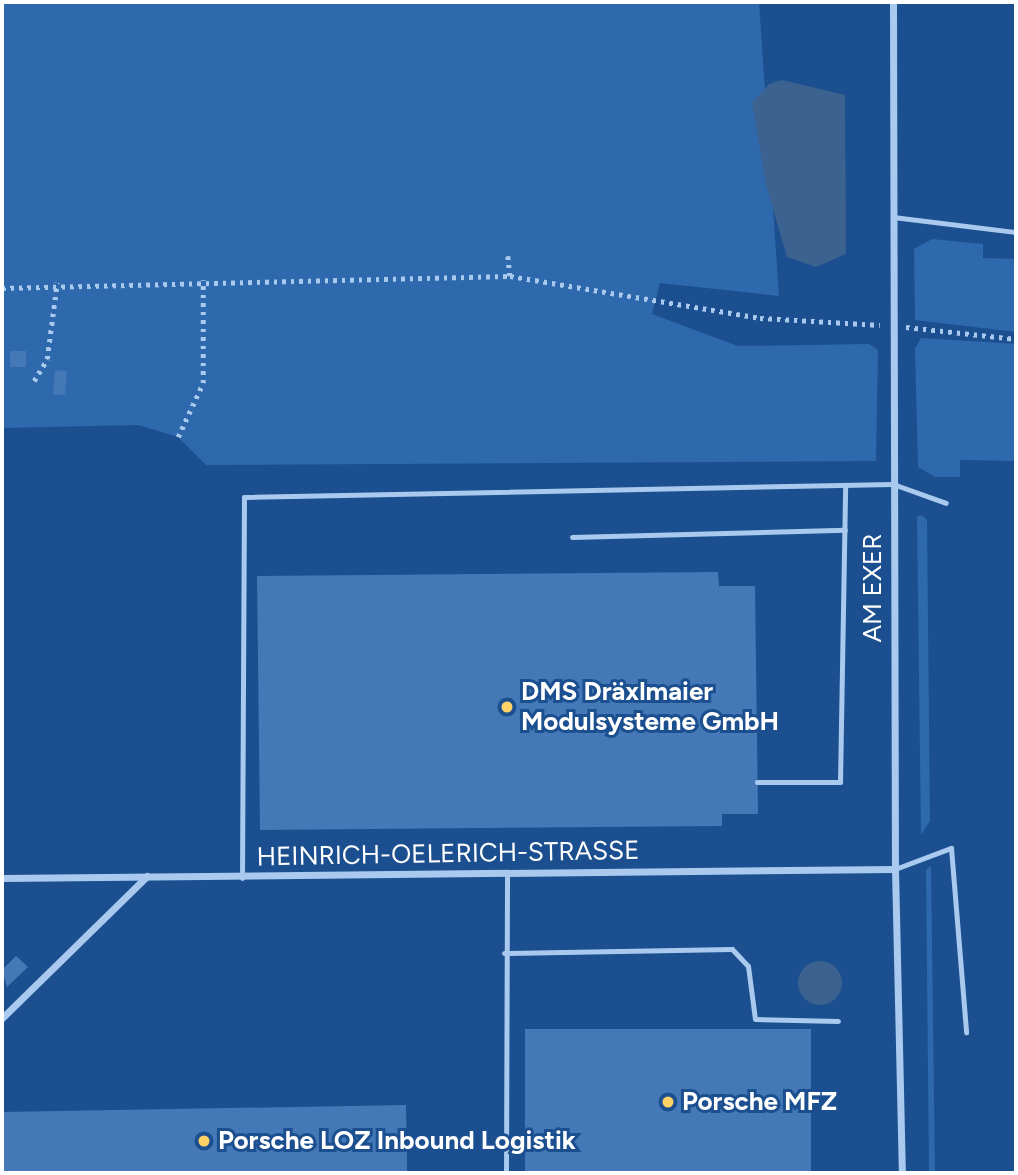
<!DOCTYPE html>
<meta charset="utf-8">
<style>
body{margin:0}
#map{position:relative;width:1018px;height:1175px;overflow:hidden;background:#1b4f8f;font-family:Figtree,sans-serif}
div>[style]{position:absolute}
.green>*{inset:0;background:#2e69ad}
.water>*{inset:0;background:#3c6290}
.round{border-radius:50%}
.building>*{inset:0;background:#4478b7;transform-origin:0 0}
.path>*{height:4.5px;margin-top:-2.25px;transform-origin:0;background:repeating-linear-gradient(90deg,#a9c9ee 0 3.5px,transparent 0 8.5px)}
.service>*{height:5px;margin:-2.5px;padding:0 2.5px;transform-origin:2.5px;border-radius:2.5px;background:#a9c9ee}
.minor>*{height:7px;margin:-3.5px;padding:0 3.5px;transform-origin:3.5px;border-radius:3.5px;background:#a9c9ee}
.dots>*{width:19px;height:19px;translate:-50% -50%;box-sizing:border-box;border:4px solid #1b4f8f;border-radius:50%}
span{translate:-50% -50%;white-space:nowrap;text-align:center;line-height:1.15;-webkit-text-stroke:6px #1b4f8f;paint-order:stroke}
.street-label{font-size:26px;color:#fff}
.poi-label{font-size:26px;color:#fff;font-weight:700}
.left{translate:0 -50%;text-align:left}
.frame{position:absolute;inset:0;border:4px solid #fff;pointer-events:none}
</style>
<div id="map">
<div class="green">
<div style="clip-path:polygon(2px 2px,759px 2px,779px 296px,660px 283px,652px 314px,738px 346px,869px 344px,878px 350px,876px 461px,206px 465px,178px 437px,138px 425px,2px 428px)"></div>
<div style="clip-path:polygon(932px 239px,983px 244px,983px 258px,1016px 259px,1016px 332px,915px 320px,914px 249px)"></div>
<div style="clip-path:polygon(921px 338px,1016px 344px,1016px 461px,960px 460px,960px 477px,935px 477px,918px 467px,915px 349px)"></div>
<div style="clip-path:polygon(922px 515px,927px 520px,930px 821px,921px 835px,917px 517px)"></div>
<div style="clip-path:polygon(931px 866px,935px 1173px,929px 1173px,926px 870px)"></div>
</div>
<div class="water">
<div style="clip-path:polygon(782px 80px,845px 95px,846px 254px,816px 267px,787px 257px,766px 185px,752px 103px,769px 84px)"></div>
<div class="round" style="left:798px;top:961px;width:44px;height:44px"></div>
</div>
<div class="building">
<div style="left:10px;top:351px;width:16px;height:16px"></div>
<div style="left:55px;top:370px;width:12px;height:24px;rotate:5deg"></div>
<div style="clip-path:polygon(718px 572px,719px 586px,755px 586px,758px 814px,722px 814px,722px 826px,260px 830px,257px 576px)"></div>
<div style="clip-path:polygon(16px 956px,28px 967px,7px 987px,2px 970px)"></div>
<div style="left:811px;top:1029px;width:144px;height:286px;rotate:90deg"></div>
<div style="left:406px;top:1105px;width:68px;height:404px;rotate:89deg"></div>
</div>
<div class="path">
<div style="left:508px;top:256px;width:20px;rotate:84deg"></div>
<div style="left:2px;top:288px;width:508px;rotate:-1.35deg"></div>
<div style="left:510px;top:276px;width:254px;rotate:9.5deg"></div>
<div style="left:760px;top:318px;width:120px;rotate:3.3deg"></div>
<div style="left:906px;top:327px;width:111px;rotate:6.2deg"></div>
<div style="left:34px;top:381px;width:26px;rotate:-59deg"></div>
<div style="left:47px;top:359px;width:77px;rotate:-82.5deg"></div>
<div style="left:178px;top:437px;width:60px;rotate:-65.2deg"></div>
<div style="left:203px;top:383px;width:103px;rotate:-90deg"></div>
</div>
<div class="service">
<div style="left:893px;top:217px;width:124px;rotate:7deg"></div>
<div style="left:572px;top:537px;width:273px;rotate:-1.5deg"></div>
<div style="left:757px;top:782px;width:83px"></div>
<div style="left:840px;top:782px;width:296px;rotate:-89deg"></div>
<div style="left:895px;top:869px;width:60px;rotate:-20.6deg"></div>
<div style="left:951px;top:848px;width:185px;rotate:85.3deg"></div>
<div style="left:242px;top:878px;width:381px;rotate:-89.7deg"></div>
<div style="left:244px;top:497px;width:649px;rotate:-1.15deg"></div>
<div style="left:893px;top:484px;width:56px;rotate:19.7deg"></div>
<div style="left:504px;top:953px;width:228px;rotate:-1deg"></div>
<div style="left:732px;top:949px;width:23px;rotate:47deg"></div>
<div style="left:748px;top:966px;width:53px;rotate:82.5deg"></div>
<div style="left:755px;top:1019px;width:83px;rotate:1.4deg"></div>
<div style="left:506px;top:1173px;width:299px;rotate:-89.8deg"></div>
</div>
<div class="minor">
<div style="left:893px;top:2px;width:867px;rotate:89.87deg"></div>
<div style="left:895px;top:869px;width:304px;rotate:88.7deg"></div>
<div style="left:2px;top:878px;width:893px;rotate:-0.58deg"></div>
<div style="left:2px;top:1018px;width:203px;rotate:-44.4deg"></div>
</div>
<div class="dots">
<div style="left:507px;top:707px;background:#ffd166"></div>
<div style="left:668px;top:1102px;background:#ffd166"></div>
<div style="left:204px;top:1141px;background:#ffd166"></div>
</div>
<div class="street-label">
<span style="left:873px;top:588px;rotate:-90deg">AM EXER</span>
<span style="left:448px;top:854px;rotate:-1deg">HEINRICH-OELERICH-STRASSE</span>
</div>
<div class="poi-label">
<span class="left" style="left:521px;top:707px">DMS Dräxlmaier<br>Modulsysteme GmbH</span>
<span class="left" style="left:682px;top:1102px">Porsche MFZ</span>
<span class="left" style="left:218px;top:1141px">Porsche LOZ Inbound Logistik</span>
</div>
<div class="frame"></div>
</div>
